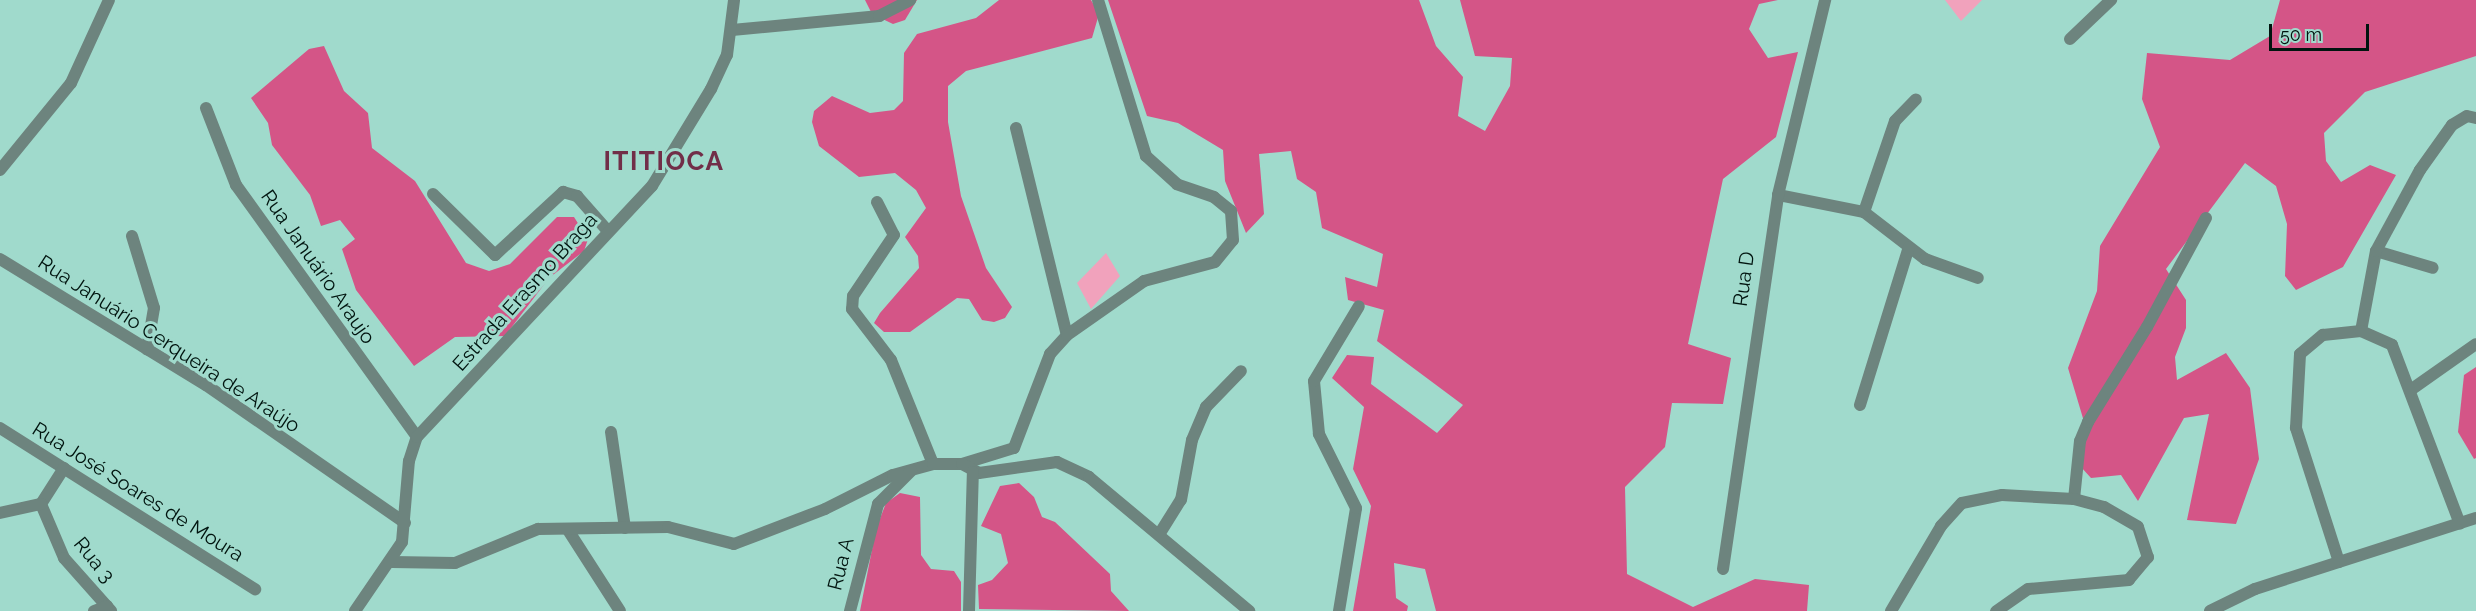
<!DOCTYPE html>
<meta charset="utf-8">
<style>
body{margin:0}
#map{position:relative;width:2476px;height:611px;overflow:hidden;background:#a0dacc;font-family:Raleway,sans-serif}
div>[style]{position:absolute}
.green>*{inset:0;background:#f1a2bc}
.forest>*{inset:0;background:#d45587}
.street>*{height:12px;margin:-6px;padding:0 6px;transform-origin:6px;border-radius:6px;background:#6d847e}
span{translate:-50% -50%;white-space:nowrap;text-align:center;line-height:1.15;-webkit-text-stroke:6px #a0dacc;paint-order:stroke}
.street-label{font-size:20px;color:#00140f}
.district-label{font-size:26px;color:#712e48;font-weight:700;letter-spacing:1.5px}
.scale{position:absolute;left:2269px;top:24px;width:100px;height:27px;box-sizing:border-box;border:3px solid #00140f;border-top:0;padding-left:8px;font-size:18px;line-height:21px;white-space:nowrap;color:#00140f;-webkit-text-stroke:4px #a0dacc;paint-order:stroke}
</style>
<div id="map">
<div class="green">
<div style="clip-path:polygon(1945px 0,1982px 0,1961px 21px)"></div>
<div style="clip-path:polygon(1106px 253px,1120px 276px,1091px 309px,1077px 283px)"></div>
</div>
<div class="forest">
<div style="clip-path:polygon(865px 0,917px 0,905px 20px,893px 24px,872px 14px)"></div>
<div style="clip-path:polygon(999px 0,1091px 0,1099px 14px,1092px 38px,966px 71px,948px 86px,948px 122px,961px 196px,986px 268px,1012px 307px,1005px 318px,994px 322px,982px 320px,969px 299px,957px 298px,910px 332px,884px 332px,874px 323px,880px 313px,919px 268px,918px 256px,905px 237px,926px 208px,916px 190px,895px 173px,859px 177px,819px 146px,812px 122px,814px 111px,832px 96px,870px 113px,894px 110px,903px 101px,904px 53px,917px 34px,976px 18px)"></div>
<div style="clip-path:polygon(1108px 0,1419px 0,1436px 46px,1463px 77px,1458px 116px,1485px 131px,1510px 86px,1512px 58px,1475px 56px,1460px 0,1778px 0,1759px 4px,1749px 29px,1768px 58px,1798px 52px,1776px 137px,1723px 179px,1688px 344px,1731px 358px,1723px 404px,1672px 403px,1665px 447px,1625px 487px,1627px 574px,1693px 607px,1755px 579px,1809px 585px,1807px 611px,1436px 611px,1425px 569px,1394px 563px,1396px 598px,1408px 606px,1407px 611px,1353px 611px,1371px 506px,1353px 469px,1364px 407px,1332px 378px,1347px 355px,1374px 357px,1371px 384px,1437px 433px,1463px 405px,1377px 341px,1384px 310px,1348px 300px,1345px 277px,1377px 287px,1383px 254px,1322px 228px,1316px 192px,1297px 179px,1291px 151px,1259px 154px,1264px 214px,1246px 233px,1225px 181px,1223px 150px,1178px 123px,1147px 116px)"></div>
<div style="clip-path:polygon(2280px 0,2476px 0,2476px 56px,2365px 92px,2324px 133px,2326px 161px,2341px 182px,2370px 165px,2396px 175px,2343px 267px,2296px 290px,2285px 276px,2287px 224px,2276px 186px,2245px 163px,2166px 269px,2186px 300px,2186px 328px,2175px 357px,2177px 380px,2226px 353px,2250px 388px,2259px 459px,2236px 524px,2187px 520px,2209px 414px,2184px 418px,2138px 501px,2121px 475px,2091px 478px,2081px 467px,2085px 425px,2068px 368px,2097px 291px,2100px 246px,2160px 147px,2142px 99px,2147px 53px,2230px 60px,2270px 36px)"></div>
<div style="clip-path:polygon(324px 46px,344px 91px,368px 113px,372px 148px,415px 181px,466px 263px,489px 271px,510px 264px,557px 217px,574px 217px,588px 239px,584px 251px,549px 278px,505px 336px,455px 337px,414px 366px,356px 290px,342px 249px,355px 239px,340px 220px,321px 226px,310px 195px,272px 145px,268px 123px,251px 98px,309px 49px)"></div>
<div style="clip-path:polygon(2476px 367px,2476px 458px,2474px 459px,2458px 432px,2464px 375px)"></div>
<div style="clip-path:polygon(1019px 483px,1034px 497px,1042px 517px,1055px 522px,1110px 574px,1111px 591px,1129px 611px,979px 609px,978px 585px,992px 580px,1008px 563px,1001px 534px,981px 526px,1000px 486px)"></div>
<div style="clip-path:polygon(900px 493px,920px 497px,921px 555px,931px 569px,954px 571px,961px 582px,961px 611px,860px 611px,876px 529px,886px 503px)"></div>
</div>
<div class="street">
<div style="left:732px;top:30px;width:148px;rotate:-5.4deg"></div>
<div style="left:879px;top:16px;width:35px;rotate:-27deg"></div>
<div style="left:2070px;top:39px;width:57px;rotate:-43.6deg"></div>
<div style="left:206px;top:108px;width:83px;rotate:68.7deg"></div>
<div style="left:236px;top:185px;width:310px;rotate:54.3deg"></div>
<div style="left:1016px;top:128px;width:213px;rotate:76.2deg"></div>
<div style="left:0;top:170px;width:112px;rotate:-50.8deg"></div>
<div style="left:71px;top:83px;width:91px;rotate:-65.4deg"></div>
<div style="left:433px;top:194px;width:87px;rotate:44.5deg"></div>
<div style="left:495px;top:255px;width:93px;rotate:-42.8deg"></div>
<div style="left:563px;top:192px;width:15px;rotate:16deg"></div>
<div style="left:577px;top:196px;width:45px;rotate:48.6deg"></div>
<div style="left:1778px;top:195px;width:88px;rotate:11.2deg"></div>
<div style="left:1864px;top:212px;width:77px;rotate:37.6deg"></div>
<div style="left:1925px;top:259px;width:56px;rotate:19.7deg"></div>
<div style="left:877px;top:202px;width:37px;rotate:63deg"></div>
<div style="left:894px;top:235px;width:73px;rotate:123.9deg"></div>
<div style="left:853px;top:296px;width:13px;rotate:94deg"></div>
<div style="left:852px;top:309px;width:64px;rotate:52.6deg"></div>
<div style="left:891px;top:360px;width:112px;rotate:68deg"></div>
<div style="left:1864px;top:212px;width:96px;rotate:-71.2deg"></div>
<div style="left:1895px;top:121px;width:30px;rotate:-46deg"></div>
<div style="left:132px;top:236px;width:75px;rotate:73deg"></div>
<div style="left:154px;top:308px;width:42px;rotate:99.7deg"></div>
<div style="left:2376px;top:251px;width:59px;rotate:16.6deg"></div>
<div style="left:0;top:259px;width:241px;rotate:31.5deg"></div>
<div style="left:206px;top:385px;width:242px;rotate:34.7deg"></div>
<div style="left:2361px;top:331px;width:81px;rotate:-79.4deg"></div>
<div style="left:2376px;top:251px;width:92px;rotate:-61.5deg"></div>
<div style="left:2420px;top:170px;width:55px;rotate:-54.6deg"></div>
<div style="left:2452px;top:125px;width:17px;rotate:-31deg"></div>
<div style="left:2467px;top:116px;width:9px;rotate:13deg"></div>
<div style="left:2412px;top:389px;width:78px;rotate:-35.1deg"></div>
<div style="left:1860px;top:405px;width:165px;rotate:-72.8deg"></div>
<div style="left:0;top:428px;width:302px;rotate:32.3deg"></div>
<div style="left:611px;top:432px;width:97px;rotate:81.7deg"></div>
<div style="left:962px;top:464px;width:54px;rotate:-17.1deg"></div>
<div style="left:1014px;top:448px;width:101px;rotate:-69deg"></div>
<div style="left:1050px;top:354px;width:25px;rotate:-48deg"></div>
<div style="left:1067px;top:335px;width:94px;rotate:-35deg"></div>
<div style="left:1144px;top:281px;width:73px;rotate:-15deg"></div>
<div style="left:1215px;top:262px;width:28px;rotate:-51deg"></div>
<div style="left:1233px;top:240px;width:29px;rotate:-94deg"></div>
<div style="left:1231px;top:211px;width:22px;rotate:-141deg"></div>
<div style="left:1214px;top:197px;width:39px;rotate:-161deg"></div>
<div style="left:1177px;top:184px;width:42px;rotate:-137.9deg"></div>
<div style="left:1146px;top:156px;width:163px;rotate:-107.1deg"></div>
<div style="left:64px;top:468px;width:43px;rotate:122.6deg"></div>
<div style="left:41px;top:504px;width:59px;rotate:66.9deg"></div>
<div style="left:64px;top:558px;width:71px;rotate:48.4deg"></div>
<div style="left:2074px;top:499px;width:58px;rotate:-84.1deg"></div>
<div style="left:2080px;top:441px;width:21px;rotate:-67deg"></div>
<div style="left:2088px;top:422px;width:112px;rotate:-58.2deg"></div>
<div style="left:2147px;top:327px;width:124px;rotate:-61.6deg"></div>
<div style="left:0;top:513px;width:42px;rotate:-12.4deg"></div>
<div style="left:568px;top:530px;width:96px;rotate:57.3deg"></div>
<div style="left:1160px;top:533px;width:39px;rotate:-58deg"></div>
<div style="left:1181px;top:500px;width:61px;rotate:-79.6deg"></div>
<div style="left:1192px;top:440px;width:36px;rotate:-67deg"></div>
<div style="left:1206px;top:407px;width:50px;rotate:-45.8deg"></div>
<div style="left:392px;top:562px;width:63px;rotate:0.9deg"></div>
<div style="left:455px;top:563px;width:90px;rotate:-22.3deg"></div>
<div style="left:538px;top:529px;width:130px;rotate:-0.9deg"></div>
<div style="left:668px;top:527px;width:68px;rotate:14.4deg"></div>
<div style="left:734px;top:544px;width:97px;rotate:-21deg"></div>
<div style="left:825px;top:509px;width:76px;rotate:-26.6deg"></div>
<div style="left:893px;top:475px;width:41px;rotate:-15.4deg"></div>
<div style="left:933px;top:464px;width:29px"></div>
<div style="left:962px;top:464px;width:19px;rotate:28deg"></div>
<div style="left:979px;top:473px;width:79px;rotate:-8deg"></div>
<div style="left:1057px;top:462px;width:35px;rotate:25deg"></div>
<div style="left:1089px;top:477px;width:209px;rotate:39.9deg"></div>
<div style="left:2339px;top:562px;width:141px;rotate:-107.8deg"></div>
<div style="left:2296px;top:428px;width:74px;rotate:-86.9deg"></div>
<div style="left:2300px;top:354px;width:30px;rotate:-40deg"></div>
<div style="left:2323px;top:335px;width:38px;rotate:-6deg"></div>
<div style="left:2361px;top:331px;width:34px;rotate:24deg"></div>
<div style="left:2392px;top:345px;width:191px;rotate:69.2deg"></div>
<div style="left:1723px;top:569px;width:378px;rotate:-81.6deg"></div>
<div style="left:1778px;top:195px;width:201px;rotate:-76.4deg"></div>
<div style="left:94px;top:611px;width:14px;rotate:-21deg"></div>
<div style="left:355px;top:611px;width:83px;rotate:-55.7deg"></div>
<div style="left:402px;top:542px;width:81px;rotate:-85.1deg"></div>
<div style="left:409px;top:461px;width:25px;rotate:-72deg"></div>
<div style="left:417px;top:437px;width:344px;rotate:-46.9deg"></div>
<div style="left:652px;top:186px;width:114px;rotate:-58.7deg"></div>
<div style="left:711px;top:89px;width:38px;rotate:-65deg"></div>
<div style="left:727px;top:55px;width:55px;rotate:-82.7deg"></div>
<div style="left:850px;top:611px;width:111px;rotate:-75.3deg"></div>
<div style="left:878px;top:504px;width:47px;rotate:-45deg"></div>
<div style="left:969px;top:611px;width:139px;rotate:-88.4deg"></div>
<div style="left:1339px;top:611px;width:104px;rotate:-80.6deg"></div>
<div style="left:1356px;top:508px;width:83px;rotate:-116.6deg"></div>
<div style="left:1319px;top:434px;width:53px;rotate:-95.4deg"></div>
<div style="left:1314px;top:381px;width:87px;rotate:-59deg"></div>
<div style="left:1891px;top:611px;width:99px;rotate:-59.5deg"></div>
<div style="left:1941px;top:526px;width:31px;rotate:-48deg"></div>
<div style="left:1962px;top:503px;width:41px;rotate:-11.3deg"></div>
<div style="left:2002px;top:495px;width:72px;rotate:3.2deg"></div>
<div style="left:2074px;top:499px;width:31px;rotate:15deg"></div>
<div style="left:2104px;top:507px;width:39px;rotate:30deg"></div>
<div style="left:2138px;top:527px;width:32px;rotate:72deg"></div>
<div style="left:2148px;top:557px;width:30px;rotate:130deg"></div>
<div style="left:2129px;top:580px;width:101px;rotate:174.9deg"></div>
<div style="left:2028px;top:589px;width:39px;rotate:145deg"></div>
<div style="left:2210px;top:611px;width:50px;rotate:-26.1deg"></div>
<div style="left:2255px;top:589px;width:232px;rotate:-17.8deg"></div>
</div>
<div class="street-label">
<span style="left:318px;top:267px;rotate:55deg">Rua Januário Araujo</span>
<span style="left:1744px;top:279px;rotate:-82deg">Rua D</span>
<span style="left:525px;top:292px;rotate:-48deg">Estrada Erasmo Braga</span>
<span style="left:169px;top:344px;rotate:33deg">Rua Januário Cerqueira de Araújo</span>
<span style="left:138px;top:492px;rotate:32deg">Rua José Soares de Moura</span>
<span style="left:94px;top:560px;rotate:51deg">Rua 3</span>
<span style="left:841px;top:564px;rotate:-76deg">Rua A</span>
</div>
<div class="district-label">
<span style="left:664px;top:162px">ITITIOCA</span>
</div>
<div class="scale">50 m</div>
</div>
